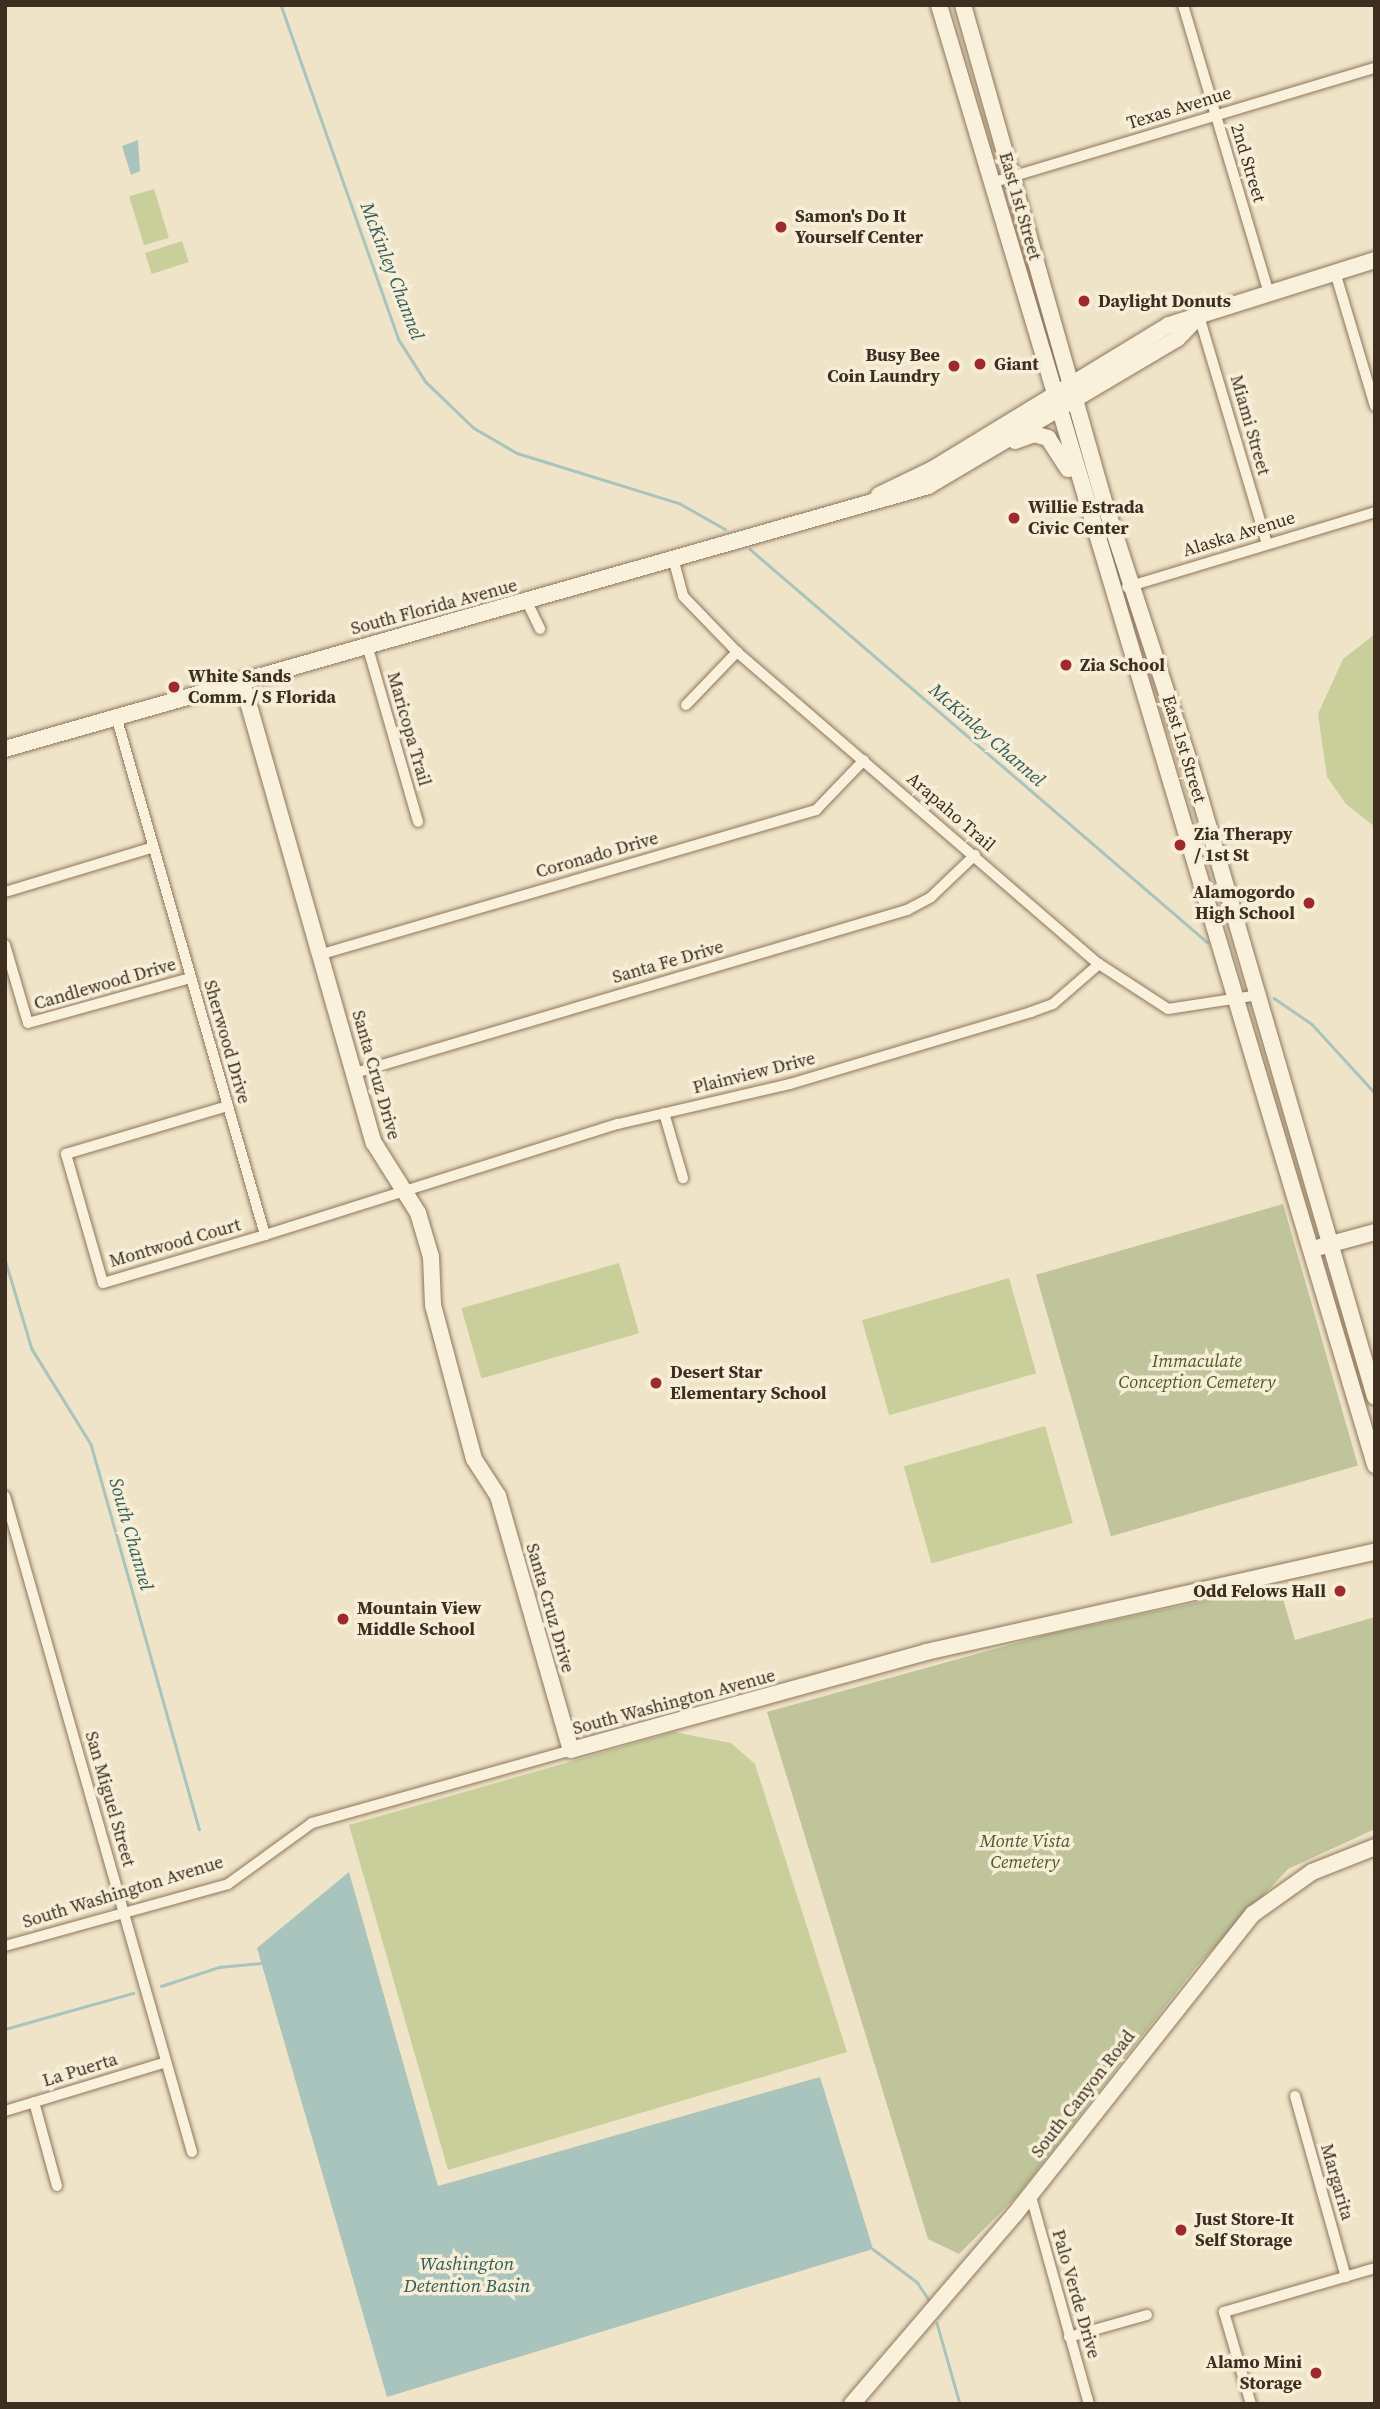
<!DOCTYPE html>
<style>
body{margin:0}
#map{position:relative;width:1380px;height:2409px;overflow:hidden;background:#f0e4c8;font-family:"Source Serif 4",serif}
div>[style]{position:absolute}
.green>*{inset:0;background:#c9cf9b;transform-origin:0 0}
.cemetery>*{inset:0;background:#bfc49a;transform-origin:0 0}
.water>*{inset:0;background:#a9c4bc}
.stream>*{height:2.5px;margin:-1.25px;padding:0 1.25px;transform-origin:1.25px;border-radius:1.25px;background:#a9c4bc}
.roads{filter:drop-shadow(0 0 2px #8d765c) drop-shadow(0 0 2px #8d765c)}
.street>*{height:10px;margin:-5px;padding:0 5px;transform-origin:5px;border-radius:5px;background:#faf1dc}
.secondary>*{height:16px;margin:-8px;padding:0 8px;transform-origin:8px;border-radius:8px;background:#faf1dc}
.dots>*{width:19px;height:19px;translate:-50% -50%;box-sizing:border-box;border:4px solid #f7eed8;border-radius:50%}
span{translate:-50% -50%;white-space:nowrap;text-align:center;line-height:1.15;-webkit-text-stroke:7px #f7eed8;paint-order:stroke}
.street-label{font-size:18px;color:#3d2e20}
.poi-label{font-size:18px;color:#3d2e20;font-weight:700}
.left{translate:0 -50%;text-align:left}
.right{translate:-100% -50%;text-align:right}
.park-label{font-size:18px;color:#4d5a26;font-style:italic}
.water-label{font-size:19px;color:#2f5d5a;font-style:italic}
.frame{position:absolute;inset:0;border:7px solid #3d2e20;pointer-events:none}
</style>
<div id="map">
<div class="green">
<div style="left:154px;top:189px;width:51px;height:26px;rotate:73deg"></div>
<div style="left:182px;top:241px;width:22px;height:39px;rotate:72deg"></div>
<div style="clip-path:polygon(1375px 634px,1375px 827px,1346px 804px,1327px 777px,1318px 714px,1343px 659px)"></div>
<div style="left:619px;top:1263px;width:73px;height:164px;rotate:74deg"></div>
<div style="left:1009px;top:1278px;width:99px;height:153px;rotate:74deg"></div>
<div style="left:1045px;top:1426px;width:101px;height:147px;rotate:74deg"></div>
<div style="clip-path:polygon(674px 1732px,731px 1743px,755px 1764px,847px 2052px,448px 2170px,349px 1825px)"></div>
</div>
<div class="cemetery">
<div style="left:1283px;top:1204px;width:272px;height:257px;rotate:74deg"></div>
<div style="clip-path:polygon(1279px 1585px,1295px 1640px,1375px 1617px,1375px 1829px,1288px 1869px,1196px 1967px,1017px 2196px,959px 2254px,928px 2239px,767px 1712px,1049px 1634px)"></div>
</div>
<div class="water">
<div style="clip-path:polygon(138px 140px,140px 171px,131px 175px,122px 146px)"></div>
<div style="clip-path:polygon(349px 1872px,438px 2186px,820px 2077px,873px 2249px,387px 2397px,257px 1948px)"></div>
</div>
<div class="stream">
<div style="left:281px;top:5px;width:355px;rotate:70.6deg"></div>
<div style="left:399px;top:340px;width:50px;rotate:57.3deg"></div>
<div style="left:426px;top:382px;width:66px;rotate:43.8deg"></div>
<div style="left:474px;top:428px;width:50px;rotate:30.2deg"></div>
<div style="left:517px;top:453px;width:170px;rotate:17.2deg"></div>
<div style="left:679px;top:503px;width:53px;rotate:29.5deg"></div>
<div style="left:750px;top:549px;width:603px;rotate:40.69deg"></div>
<div style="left:1274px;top:998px;width:46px;rotate:34.4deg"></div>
<div style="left:1312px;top:1024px;width:93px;rotate:47.6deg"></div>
<div style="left:5px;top:1259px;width:94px;rotate:73.3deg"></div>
<div style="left:32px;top:1349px;width:112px;rotate:58.2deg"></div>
<div style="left:91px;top:1444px;width:400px;rotate:74.3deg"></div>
<div style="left:161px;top:1986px;width:61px;rotate:-18.1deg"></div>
<div style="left:219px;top:1967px;width:42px;rotate:-5.4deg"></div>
<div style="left:5px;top:2029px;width:133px;rotate:-15.7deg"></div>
<div style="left:873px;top:2249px;width:55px;rotate:36.9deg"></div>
<div style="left:917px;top:2282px;width:22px;rotate:56deg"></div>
<div style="left:937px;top:2323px;width:84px;rotate:74.1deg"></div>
</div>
<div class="roads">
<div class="street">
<div style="left:1183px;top:5px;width:298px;rotate:73.4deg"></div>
<div style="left:994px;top:182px;width:398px;rotate:-16.7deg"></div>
<div style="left:1335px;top:272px;width:140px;rotate:73.4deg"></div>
<div style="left:1199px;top:316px;width:238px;rotate:73.4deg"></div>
<div style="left:673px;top:558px;width:39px;rotate:75deg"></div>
<div style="left:683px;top:596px;width:78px;rotate:46deg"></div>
<div style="left:737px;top:652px;width:478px;rotate:40.8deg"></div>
<div style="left:1099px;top:964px;width:82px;rotate:33.1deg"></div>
<div style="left:1168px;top:1009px;width:91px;rotate:-8.8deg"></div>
<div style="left:1127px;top:587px;width:259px;rotate:-16.8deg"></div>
<div style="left:527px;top:602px;width:30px;rotate:64deg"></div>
<div style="left:367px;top:645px;width:184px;rotate:73.9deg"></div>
<div style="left:686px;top:705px;width:74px;rotate:-46.1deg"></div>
<div style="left:116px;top:716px;width:540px;rotate:73.98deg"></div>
<div style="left:265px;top:1235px;width:370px;rotate:-17.5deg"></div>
<div style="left:618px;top:1124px;width:177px;rotate:-13.1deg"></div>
<div style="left:790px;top:1084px;width:252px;rotate:-16.6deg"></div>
<div style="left:1031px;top:1012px;width:23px;rotate:-20deg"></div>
<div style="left:1053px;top:1004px;width:61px;rotate:-41deg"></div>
<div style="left:5px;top:892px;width:152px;rotate:-16.8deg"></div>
<div style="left:5px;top:945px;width:81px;rotate:73.6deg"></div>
<div style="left:28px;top:1023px;width:168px;rotate:-15.5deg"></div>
<div style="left:322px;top:954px;width:515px;rotate:-16.25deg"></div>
<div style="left:816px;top:810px;width:69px;rotate:-46.2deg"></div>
<div style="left:355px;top:1073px;width:576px;rotate:-16.45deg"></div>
<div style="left:907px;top:910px;width:27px;rotate:-28deg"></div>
<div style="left:931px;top:897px;width:61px;rotate:-43.7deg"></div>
<div style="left:228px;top:1106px;width:169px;rotate:163.5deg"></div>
<div style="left:66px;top:1154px;width:134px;rotate:74deg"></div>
<div style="left:103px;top:1283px;width:169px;rotate:-16.5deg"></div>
<div style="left:664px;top:1113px;width:68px;rotate:73.7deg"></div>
<div style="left:5px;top:1496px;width:682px;rotate:74.09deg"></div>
<div style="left:5px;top:1946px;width:231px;rotate:-15.5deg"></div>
<div style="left:228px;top:1884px;width:104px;rotate:-36deg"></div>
<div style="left:312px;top:1823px;width:269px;rotate:-15.7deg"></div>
<div style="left:1295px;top:2096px;width:188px;rotate:74.3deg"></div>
<div style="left:34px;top:2102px;width:87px;rotate:74.7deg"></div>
<div style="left:5px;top:2111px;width:168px;rotate:-16.9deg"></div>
<div style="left:1030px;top:2193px;width:219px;rotate:74.4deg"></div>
<div style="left:1069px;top:2337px;width:81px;rotate:-15.8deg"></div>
<div style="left:1251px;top:2404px;width:96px;rotate:-106.4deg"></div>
<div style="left:1224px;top:2312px;width:157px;rotate:-16.2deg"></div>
</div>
<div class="secondary">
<div style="left:939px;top:5px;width:1524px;rotate:73.37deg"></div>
<div style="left:963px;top:5px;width:512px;rotate:74.15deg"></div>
<div style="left:1103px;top:498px;width:286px;rotate:71.9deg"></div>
<div style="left:1192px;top:770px;width:653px;rotate:73.73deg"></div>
<div style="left:1015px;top:441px;width:20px;rotate:-20deg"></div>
<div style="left:1034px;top:434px;width:15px;rotate:16deg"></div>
<div style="left:1048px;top:438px;width:37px;rotate:57deg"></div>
<div style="left:879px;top:495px;width:60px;rotate:-25.7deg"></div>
<div style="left:933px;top:469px;width:276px;rotate:-31.4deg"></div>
<div style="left:1169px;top:325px;width:216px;rotate:-17.5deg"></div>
<div style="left:242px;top:681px;width:480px;rotate:74.1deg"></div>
<div style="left:374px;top:1143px;width:83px;rotate:57.8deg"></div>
<div style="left:418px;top:1213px;width:46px;rotate:73.5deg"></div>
<div style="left:431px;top:1257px;width:48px;rotate:87.6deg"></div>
<div style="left:433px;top:1305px;width:159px;rotate:75.1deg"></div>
<div style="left:474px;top:1459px;width:44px;rotate:57deg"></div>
<div style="left:498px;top:1496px;width:264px;rotate:74deg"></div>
<div style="left:571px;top:1750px;width:368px;rotate:-15.4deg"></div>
<div style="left:926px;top:1652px;width:460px;rotate:-12.6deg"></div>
<div style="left:5px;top:749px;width:960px;rotate:-15.9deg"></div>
<div style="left:928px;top:486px;width:289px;rotate:-30.6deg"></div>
<div style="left:1177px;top:339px;width:32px;rotate:-46deg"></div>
<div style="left:1320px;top:1247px;width:57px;rotate:-15.3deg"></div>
<div style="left:852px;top:2404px;width:250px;rotate:-49.4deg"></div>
<div style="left:1015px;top:2214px;width:383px;rotate:-51.6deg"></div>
<div style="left:1253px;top:1914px;width:72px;rotate:-35.4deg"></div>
<div style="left:1312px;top:1872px;width:68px;rotate:-21.6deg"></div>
</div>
</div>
<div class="dots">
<div style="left:781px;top:227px;background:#9e2a2b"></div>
<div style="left:1084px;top:301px;background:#9e2a2b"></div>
<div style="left:980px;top:364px;background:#9e2a2b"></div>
<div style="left:954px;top:366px;background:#9e2a2b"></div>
<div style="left:1014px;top:518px;background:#9e2a2b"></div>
<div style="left:1066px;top:665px;background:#9e2a2b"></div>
<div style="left:174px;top:687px;background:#9e2a2b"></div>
<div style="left:1180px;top:845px;background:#9e2a2b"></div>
<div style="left:1309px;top:903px;background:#9e2a2b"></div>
<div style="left:656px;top:1383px;background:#9e2a2b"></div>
<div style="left:1340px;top:1591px;background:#9e2a2b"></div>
<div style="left:343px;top:1619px;background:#9e2a2b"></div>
<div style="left:1181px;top:2230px;background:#9e2a2b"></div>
<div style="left:1316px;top:2373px;background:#9e2a2b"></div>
</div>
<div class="street-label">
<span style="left:1179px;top:108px;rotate:-17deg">Texas Avenue</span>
<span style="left:1248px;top:163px;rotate:73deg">2nd Street</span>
<span style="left:1020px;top:206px;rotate:74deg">East 1st Street</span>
<span style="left:1250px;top:425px;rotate:74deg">Miami Street</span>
<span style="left:1239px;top:534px;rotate:-17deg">Alaska Avenue</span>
<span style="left:434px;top:607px;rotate:-15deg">South Florida Avenue</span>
<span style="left:409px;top:729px;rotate:74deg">Maricopa Trail</span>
<span style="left:1184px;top:749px;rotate:73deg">East 1st Street</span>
<span style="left:951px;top:812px;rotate:41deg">Arapaho Trail</span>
<span style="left:597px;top:855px;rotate:-16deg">Coronado Drive</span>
<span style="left:668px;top:962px;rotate:-16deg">Santa Fe Drive</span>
<span style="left:105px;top:984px;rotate:-16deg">Candlewood Drive</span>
<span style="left:227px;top:1042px;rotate:74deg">Sherwood Drive</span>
<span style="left:754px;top:1073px;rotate:-14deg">Plainview Drive</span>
<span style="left:376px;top:1075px;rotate:74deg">Santa Cruz Drive</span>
<span style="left:175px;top:1243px;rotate:-16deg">Montwood Court</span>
<span style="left:550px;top:1608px;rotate:74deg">Santa Cruz Drive</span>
<span style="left:674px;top:1702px;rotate:-15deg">South Washington Avenue</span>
<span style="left:110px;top:1799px;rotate:74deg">San Miguel Street</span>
<span style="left:123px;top:1892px;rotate:-17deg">South Washington Avenue</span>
<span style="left:80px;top:2070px;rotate:-17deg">La Puerta</span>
<span style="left:1083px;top:2094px;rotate:-52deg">South Canyon Road</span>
<span style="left:1337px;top:2182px;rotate:74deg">Margarita</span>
<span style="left:1076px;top:2294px;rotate:74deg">Palo Verde Drive</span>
</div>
<div class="poi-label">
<span class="left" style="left:795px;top:227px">Samon's Do It<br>Yourself Center</span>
<span class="left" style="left:1098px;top:301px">Daylight Donuts</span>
<span class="right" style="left:940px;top:366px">Busy Bee<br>Coin Laundry</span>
<span class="left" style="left:994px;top:364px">Giant</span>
<span class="left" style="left:1028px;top:518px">Willie Estrada<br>Civic Center</span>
<span class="left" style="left:1080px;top:665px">Zia School</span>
<span class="left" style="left:188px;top:687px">White Sands<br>Comm. / S Florida</span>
<span class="left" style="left:1194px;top:845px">Zia Therapy<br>/ 1st St</span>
<span class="right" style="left:1295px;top:903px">Alamogordo<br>High School</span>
<span class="left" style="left:670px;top:1383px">Desert Star<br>Elementary School</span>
<span class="right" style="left:1326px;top:1591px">Odd Felows Hall</span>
<span class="left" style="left:357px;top:1619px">Mountain View<br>Middle School</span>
<span class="left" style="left:1195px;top:2230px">Just Store-It<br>Self Storage</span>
<span class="right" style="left:1302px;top:2373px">Alamo Mini<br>Storage</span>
</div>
<div class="park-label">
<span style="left:1197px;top:1372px">Immaculate<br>Conception Cemetery</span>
<span style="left:1025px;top:1852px">Monte Vista<br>Cemetery</span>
</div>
<div class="water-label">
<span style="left:392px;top:271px;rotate:69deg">McKinley Channel</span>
<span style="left:987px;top:735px;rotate:41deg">McKinley Channel</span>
<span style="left:131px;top:1534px;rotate:74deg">South Channel</span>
<span style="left:467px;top:2275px">Washington<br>Detention Basin</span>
</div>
<div class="frame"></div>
</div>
